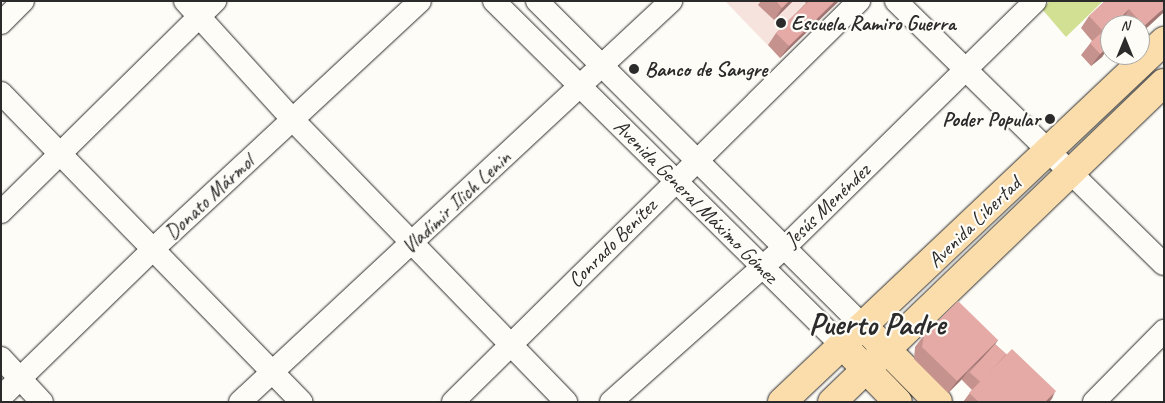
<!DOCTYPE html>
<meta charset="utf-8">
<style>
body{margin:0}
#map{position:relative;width:1165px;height:403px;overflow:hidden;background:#fdfcf7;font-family:Caveat,sans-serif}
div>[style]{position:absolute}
.built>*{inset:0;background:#f6e3de}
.green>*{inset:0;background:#d1e093}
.roads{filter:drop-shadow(0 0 1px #2b2b2b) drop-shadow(0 0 1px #2b2b2b)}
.minor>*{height:22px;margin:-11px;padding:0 11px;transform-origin:11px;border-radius:11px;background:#fdfcf7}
.major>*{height:28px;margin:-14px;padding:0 14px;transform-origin:14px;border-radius:14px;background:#fbddab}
.wall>*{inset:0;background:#c5928e}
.shaded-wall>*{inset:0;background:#a07774}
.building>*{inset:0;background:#e5aaa5;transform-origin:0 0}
.dots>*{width:14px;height:14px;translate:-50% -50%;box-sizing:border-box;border:2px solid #fdfcf7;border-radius:50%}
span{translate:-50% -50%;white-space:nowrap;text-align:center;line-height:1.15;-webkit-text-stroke:4.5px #fdfcf7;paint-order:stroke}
.poi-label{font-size:21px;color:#2b2b2b;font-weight:700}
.left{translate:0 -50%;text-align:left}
.right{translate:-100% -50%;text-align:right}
.street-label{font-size:21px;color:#2b2b2b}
.town-label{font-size:31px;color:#2b2b2b;font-weight:700}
.frame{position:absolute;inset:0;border:2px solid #2b2b2b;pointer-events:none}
.north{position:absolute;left:1100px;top:15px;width:50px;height:50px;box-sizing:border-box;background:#fdfcf7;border:1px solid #a9a8a5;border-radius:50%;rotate:0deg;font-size:14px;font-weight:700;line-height:20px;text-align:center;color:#2b2b2b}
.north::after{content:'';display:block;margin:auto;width:18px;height:22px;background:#2b2b2b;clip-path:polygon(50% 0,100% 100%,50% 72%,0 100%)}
</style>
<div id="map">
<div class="built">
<div style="clip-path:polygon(725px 1px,839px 1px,780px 58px)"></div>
</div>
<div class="green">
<div style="clip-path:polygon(1050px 1px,1103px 1px,1066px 37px,1042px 9px)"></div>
</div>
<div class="roads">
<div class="minor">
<div style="left:185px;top:1px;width:159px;rotate:47.8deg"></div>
<div style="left:292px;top:119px;width:394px;rotate:45.9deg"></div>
<div style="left:494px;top:1px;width:491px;rotate:44.7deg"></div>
<div style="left:537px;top:1px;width:462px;rotate:44.9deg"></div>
<div style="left:896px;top:1px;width:375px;rotate:44.5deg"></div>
<div style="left:1px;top:23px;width:31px;rotate:-45deg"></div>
<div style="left:1px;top:93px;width:431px;rotate:45.8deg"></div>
<div style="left:1px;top:212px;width:301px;rotate:-44.6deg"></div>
<div style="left:1px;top:358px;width:60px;rotate:47deg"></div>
<div style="left:1px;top:397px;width:209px;rotate:-44.2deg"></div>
<div style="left:151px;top:251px;width:367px;rotate:-42.9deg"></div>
<div style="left:240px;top:402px;width:589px;rotate:-42.93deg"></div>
<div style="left:453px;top:402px;width:571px;rotate:-44.65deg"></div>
<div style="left:611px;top:402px;width:232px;rotate:-41.7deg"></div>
<div style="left:784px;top:248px;width:352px;rotate:-44.5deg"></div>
<div style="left:1094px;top:402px;width:100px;rotate:-45.4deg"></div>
</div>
<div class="major">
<div style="left:874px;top:337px;width:91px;rotate:45.4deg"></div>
<div style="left:853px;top:356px;width:64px;rotate:45.6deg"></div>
<div style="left:782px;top:402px;width:526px;rotate:-43.38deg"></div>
<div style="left:832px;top:402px;width:460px;rotate:-43.9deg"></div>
</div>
</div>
<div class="wall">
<div style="clip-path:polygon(761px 1px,793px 1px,774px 20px,758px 5px)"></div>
<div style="clip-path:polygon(804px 1px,839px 1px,780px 58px,768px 45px,776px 33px,806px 3px)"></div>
<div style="clip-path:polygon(1105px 1px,1164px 12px,1140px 34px,1140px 25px,1124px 25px,1121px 22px,1117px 25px,1110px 25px,1110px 45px,1102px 57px,1091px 66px,1081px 55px,1092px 41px,1081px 28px,1089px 16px)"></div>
<div style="clip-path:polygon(924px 335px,998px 340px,995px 344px,1006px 354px,1054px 393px,1052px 399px,1049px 402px,963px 402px,972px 390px,962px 380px,962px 379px,948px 393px,914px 359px,915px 347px)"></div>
</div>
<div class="shaded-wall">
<div style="clip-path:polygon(789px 1px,793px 1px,774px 20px,782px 8px)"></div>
<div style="clip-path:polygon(835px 1px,839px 1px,780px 58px,789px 46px)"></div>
<div style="clip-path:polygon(1164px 8px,1164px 12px,1140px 34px,1140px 32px,1144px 26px)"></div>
<div style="clip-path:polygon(1129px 9px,1121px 22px,1117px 25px,1113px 25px)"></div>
<div style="clip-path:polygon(1110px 45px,1102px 57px,1091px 66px,1100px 54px)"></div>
<div style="clip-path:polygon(998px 340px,989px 353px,968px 371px,962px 379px,948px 393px,957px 381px)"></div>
<div style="clip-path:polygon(1056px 391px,1049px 401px,1055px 394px,1049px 402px,1045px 402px)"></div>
</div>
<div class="building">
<div style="clip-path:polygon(776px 1px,789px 1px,782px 8px)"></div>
<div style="clip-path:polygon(809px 1px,835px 1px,789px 46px,776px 33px)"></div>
<div style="clip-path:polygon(1105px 1px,1164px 1px,1164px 8px,1144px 26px,1129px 9px,1113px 25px,1110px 25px,1110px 45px,1100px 54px,1090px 43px,1103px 31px,1089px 16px)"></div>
<div style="clip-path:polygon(958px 301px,998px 340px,957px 381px,922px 347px,924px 335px)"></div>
<div style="left:995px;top:344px;width:15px;height:38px;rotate:42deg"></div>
<div style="clip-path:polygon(1012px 349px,1056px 391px,1045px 402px,979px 402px,969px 393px)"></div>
</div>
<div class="dots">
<div style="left:781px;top:23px;background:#2b2b2b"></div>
<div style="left:634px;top:69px;background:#2b2b2b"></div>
<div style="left:1050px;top:119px;background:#2b2b2b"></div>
</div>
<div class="poi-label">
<span class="left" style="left:791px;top:23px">Escuela Ramiro Guerra</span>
<span class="left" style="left:645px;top:69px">Banco de Sangre</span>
<span class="right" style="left:1040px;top:119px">Poder Popular</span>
</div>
<div class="street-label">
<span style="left:209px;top:197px;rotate:-43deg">Donato Mármol</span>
<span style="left:696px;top:201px;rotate:45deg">Avenida General Máximo Gómez</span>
<span style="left:456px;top:202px;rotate:-43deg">Vladímir Ilich Lenin</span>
<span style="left:827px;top:205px;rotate:-44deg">Jesús Menéndez</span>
<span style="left:974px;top:222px;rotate:-44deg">Avenida Libertad</span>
<span style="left:612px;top:243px;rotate:-45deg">Conrado Benítez</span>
</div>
<div class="town-label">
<span style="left:877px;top:324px">Puerto Padre</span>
</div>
<div class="frame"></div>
<div class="north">N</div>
</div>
